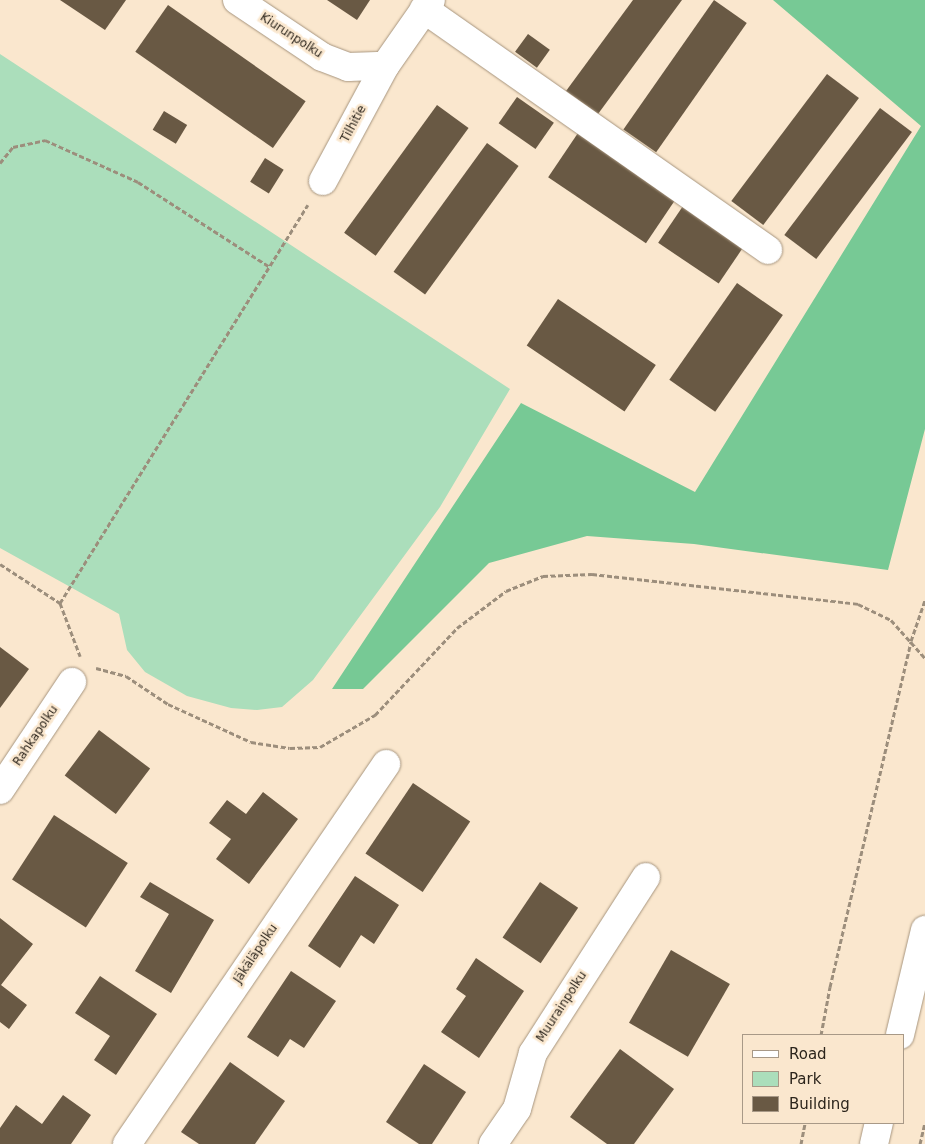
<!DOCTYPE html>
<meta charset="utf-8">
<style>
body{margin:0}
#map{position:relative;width:925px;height:1144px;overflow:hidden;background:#fae7ce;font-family:"DejaVu Sans",sans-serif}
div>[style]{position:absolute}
.green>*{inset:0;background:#abdebb}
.forest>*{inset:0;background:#77c995}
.building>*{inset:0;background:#695944;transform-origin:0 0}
.path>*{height:3px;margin-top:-1.5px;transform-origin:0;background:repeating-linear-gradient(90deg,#9c8e7c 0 5px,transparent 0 7.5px)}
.roads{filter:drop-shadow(0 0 1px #a7957e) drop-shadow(0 0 1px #a7957e)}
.street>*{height:28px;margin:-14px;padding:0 14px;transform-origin:14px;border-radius:14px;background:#fff}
.secondary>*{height:28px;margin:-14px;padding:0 14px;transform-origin:14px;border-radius:14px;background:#fff}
span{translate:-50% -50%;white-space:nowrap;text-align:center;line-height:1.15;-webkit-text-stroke:5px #fae7ce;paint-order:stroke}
.street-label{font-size:12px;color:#2c251c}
.legend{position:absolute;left:742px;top:1034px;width:162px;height:90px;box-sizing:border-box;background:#fae7ce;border:1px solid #a89987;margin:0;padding:6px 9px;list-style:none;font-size:15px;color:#2c251c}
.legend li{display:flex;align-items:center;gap:10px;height:25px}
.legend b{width:25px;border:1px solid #a89987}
</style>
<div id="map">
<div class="green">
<div style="clip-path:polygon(0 54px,510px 389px,440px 507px,313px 680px,282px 707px,257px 710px,231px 708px,187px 696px,145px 672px,127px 650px,119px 614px,0 548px)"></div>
</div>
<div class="forest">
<div style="clip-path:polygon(773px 0,925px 0,925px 429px,888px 570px,694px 544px,587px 536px,489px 563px,363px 689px,332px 689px,521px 403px,695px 492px,921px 126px)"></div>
</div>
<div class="building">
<div style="clip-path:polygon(60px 0,126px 0,105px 30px)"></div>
<div style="clip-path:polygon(327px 0,370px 0,357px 20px)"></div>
<div style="clip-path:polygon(633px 0,682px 0,598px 114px,566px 91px)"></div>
<div style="left:714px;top:0;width:40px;height:158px;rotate:35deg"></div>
<div style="left:168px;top:5px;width:168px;height:57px;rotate:35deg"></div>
<div style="left:528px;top:34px;width:27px;height:22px;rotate:36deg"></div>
<div style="left:827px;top:74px;width:40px;height:159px;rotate:37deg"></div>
<div style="left:517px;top:97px;width:45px;height:32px;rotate:35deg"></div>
<div style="left:437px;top:105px;width:39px;height:158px;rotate:36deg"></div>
<div style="left:880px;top:108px;width:40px;height:159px;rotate:37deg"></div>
<div style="left:164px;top:111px;width:27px;height:22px;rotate:31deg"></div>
<div style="left:580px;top:130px;width:118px;height:57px;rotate:34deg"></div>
<div style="left:487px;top:143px;width:39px;height:159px;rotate:36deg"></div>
<div style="left:265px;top:158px;width:22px;height:28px;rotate:32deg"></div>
<div style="left:685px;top:203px;width:73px;height:48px;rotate:34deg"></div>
<div style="left:737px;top:283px;width:56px;height:118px;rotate:35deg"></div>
<div style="left:558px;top:299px;width:118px;height:56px;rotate:34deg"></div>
<div style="clip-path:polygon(0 647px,29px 669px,0 708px)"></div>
<div style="left:99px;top:730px;width:64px;height:57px;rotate:37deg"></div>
<div style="left:413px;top:783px;width:69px;height:85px;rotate:34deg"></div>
<div style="clip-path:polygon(263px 792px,298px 819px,249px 884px,216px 859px,231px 839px,209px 823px,227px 800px,246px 814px)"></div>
<div style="left:54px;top:815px;width:88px;height:77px;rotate:33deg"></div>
<div style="clip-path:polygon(355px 876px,399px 905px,374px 944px,361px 935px,340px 968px,308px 946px)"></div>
<div style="clip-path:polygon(150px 882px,214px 920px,171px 993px,135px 971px,169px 914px,140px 897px)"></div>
<div style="left:540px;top:882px;width:46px;height:67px;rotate:34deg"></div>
<div style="clip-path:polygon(0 918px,33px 944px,1px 985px,27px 1005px,9px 1029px,0 1022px)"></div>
<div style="left:671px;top:950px;width:68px;height:84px;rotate:30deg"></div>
<div style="clip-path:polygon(476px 958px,524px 991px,479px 1058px,441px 1032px,466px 996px,456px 989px)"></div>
<div style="clip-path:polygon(291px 971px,336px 1001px,304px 1048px,290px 1039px,278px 1057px,247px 1037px)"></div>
<div style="clip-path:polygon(100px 976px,157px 1014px,116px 1075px,94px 1060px,110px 1036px,75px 1013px)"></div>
<div style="clip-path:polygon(620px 1049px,674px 1089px,634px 1144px,607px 1144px,570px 1117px)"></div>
<div style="clip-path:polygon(230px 1062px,285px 1101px,255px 1144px,199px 1144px,181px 1132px)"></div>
<div style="clip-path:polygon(424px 1064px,466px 1092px,432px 1144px,419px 1144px,386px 1122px)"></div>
<div style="clip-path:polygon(63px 1095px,91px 1115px,71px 1144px,0 1144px,0 1128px,16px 1105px,42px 1124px)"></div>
</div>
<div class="path">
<div style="left:0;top:163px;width:21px;rotate:-51deg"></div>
<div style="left:13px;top:147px;width:33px;rotate:-12deg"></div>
<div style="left:45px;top:140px;width:102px;rotate:24.3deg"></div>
<div style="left:138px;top:182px;width:157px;rotate:32.8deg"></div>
<div style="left:0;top:564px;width:72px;rotate:33deg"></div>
<div style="left:60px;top:603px;width:57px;rotate:69.3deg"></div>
<div style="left:60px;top:603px;width:469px;rotate:-58.1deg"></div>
<div style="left:96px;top:668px;width:31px;rotate:15deg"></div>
<div style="left:126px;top:676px;width:50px;rotate:33.7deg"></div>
<div style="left:168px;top:704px;width:91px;rotate:24.6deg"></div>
<div style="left:251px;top:742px;width:39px;rotate:9deg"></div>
<div style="left:290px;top:748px;width:30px;rotate:-2deg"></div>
<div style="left:320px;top:747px;width:64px;rotate:-30.2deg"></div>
<div style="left:375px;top:715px;width:120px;rotate:-46.7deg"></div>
<div style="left:457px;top:628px;width:61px;rotate:-37.1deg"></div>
<div style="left:506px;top:591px;width:40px;rotate:-22deg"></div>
<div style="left:543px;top:576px;width:49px;rotate:-2.3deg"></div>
<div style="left:592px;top:574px;width:268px;rotate:6.4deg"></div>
<div style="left:858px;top:604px;width:37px;rotate:26deg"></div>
<div style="left:891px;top:620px;width:51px;rotate:48.2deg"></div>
<div style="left:821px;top:1035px;width:49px;rotate:-79.4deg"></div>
<div style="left:830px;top:987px;width:355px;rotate:-76.8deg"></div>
<div style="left:911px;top:641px;width:43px;rotate:-71.1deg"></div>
<div style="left:801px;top:1144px;width:21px;rotate:-79deg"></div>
<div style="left:920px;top:1144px;width:22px;rotate:-77deg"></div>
</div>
<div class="roads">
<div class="street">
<div style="left:237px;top:0;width:102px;rotate:33.8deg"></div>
<div style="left:322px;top:57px;width:28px;rotate:21deg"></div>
<div style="left:348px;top:67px;width:37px;rotate:-2deg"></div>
<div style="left:385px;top:66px;width:80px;rotate:-55.1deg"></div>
<div style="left:424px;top:9px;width:420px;rotate:35deg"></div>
<div style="left:323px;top:181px;width:131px;rotate:-61.7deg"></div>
<div style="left:0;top:790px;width:130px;rotate:-56.3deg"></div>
<div style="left:127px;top:1144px;width:460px;rotate:-55.7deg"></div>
<div style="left:493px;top:1144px;width:42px;rotate:-55.6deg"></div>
<div style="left:517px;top:1109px;width:58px;rotate:-74.1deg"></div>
<div style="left:533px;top:1053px;width:209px;rotate:-57.3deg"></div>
</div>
<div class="secondary">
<div style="left:900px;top:1035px;width:108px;rotate:-76.6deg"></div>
<div style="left:874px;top:1144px;width:22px;rotate:-77deg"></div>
</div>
</div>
<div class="street-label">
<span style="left:291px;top:36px;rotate:33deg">Kiurunpolku</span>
<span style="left:354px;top:124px;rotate:-62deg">Tilhitie</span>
<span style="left:36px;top:736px;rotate:-56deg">Rahkapolku</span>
<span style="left:256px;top:954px;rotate:-56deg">Jäkäläpolku</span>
<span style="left:562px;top:1007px;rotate:-57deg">Muurainpolku</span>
</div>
<ul class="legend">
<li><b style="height:6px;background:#fff"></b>Road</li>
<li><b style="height:14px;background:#abdebb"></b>Park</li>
<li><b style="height:14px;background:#695944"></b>Building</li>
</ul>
</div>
